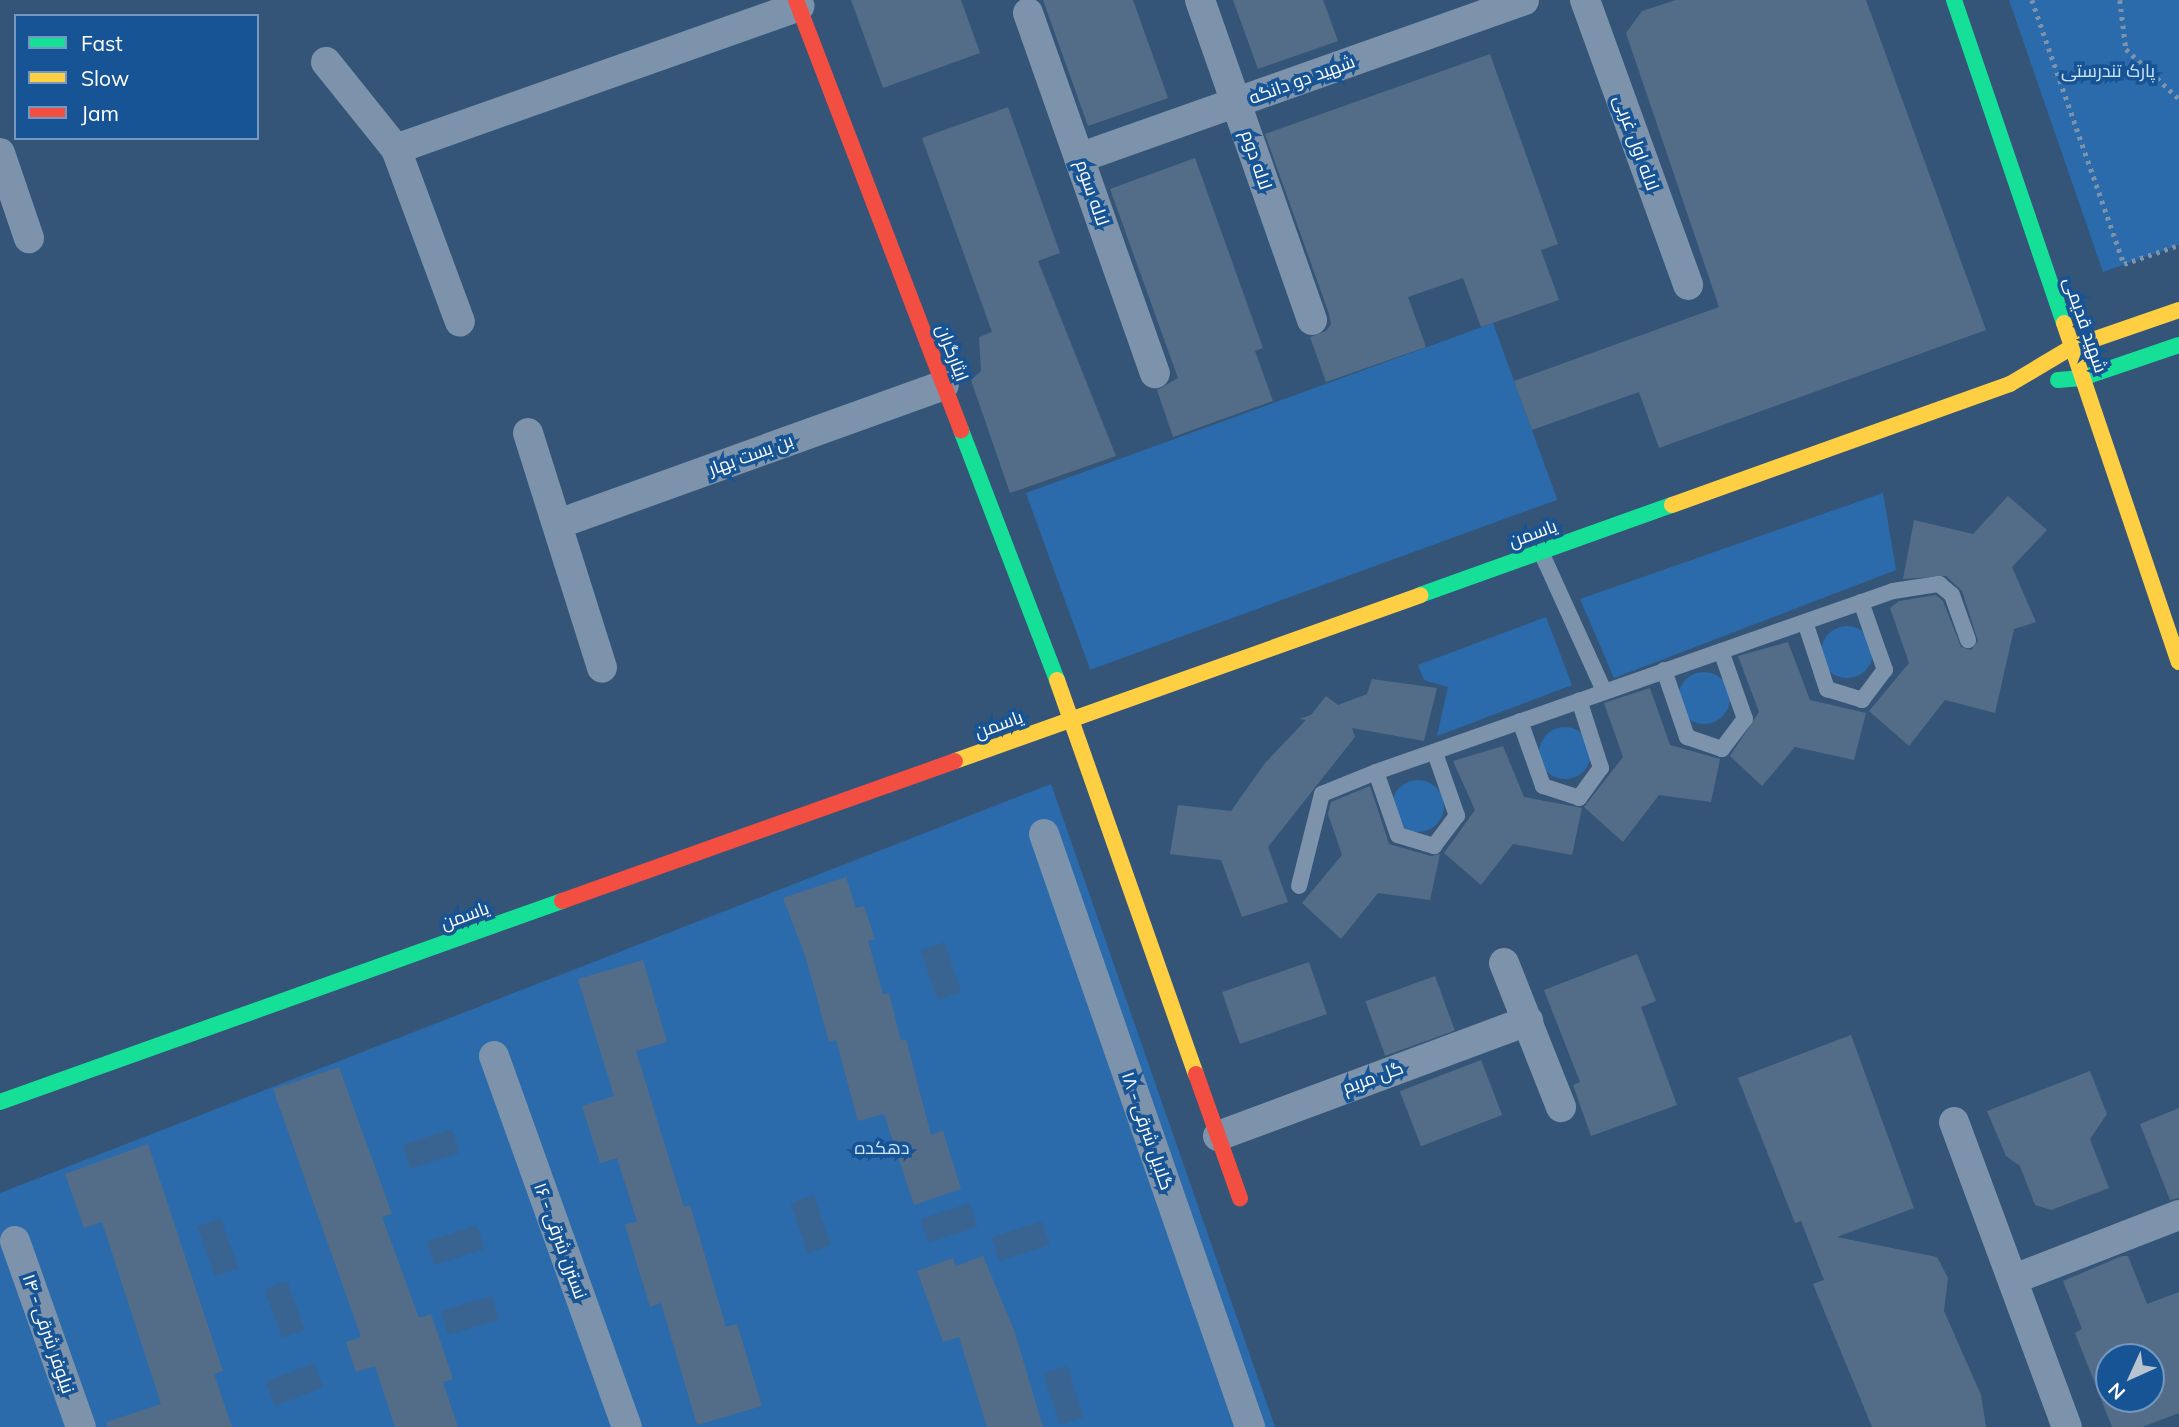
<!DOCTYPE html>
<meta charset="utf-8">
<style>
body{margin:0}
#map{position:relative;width:2179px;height:1427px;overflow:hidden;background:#345578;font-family:Mulish,Cairo,sans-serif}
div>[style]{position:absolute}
.green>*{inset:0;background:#2b6bab;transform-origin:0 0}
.round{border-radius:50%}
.water>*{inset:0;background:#396492;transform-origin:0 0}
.building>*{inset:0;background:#536d88;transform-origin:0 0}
.path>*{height:4.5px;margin-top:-2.25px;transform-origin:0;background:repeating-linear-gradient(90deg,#7c93ab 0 3.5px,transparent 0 8.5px)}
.lane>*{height:16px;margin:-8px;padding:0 8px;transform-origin:8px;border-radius:8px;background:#7c93ab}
.street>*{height:30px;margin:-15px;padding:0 15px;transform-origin:15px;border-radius:15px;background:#7c93ab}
.fast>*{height:16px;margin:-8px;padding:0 8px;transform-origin:8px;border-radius:8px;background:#16e098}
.slow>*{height:16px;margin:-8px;padding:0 8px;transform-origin:8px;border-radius:8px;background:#ffcf43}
.jam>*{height:16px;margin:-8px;padding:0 8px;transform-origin:8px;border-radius:8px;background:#f24e42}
span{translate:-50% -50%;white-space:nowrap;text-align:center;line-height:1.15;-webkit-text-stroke:7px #175495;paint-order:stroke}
.park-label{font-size:18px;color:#cfe5fc}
.street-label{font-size:18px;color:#fff}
.legend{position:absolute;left:14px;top:14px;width:245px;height:126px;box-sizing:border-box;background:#175495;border:2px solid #7498bf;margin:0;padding:9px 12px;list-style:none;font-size:21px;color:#fff}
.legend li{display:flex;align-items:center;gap:14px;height:35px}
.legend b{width:35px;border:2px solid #7498bf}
.north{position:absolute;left:2095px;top:1343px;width:70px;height:70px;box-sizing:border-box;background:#175495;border:2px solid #7498bf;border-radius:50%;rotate:225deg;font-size:19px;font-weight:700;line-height:28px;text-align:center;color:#fff}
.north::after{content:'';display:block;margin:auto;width:24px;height:32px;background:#b8c4d0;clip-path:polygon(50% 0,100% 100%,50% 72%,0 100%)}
</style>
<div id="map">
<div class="green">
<div style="clip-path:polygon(2009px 0,2179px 0,2179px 245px,2103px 272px)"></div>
<div style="left:1493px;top:323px;width:188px;height:497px;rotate:70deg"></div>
<div style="clip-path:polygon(1883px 493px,1896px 570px,1614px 678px,1580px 599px)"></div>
<div style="clip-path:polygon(1546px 617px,1572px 685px,1437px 736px,1448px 687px,1424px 680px,1418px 665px)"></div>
<div class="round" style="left:1821px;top:626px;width:52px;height:52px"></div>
<div class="round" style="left:1678px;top:672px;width:52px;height:52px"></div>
<div class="round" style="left:1539px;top:727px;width:52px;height:52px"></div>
<div class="round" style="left:1392px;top:780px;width:52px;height:52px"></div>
<div style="clip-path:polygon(1051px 784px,1275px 1427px,0 1427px,0 1193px)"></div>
</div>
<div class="water">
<div style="left:944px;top:942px;width:53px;height:25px;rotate:71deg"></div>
<div style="left:452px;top:1129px;width:25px;height:52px;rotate:72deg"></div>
<div style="left:814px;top:1195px;width:53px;height:25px;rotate:71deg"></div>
<div style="left:970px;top:1203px;width:25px;height:52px;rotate:72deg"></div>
<div style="left:221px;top:1218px;width:53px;height:25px;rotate:71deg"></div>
<div style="left:1042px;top:1221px;width:25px;height:53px;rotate:72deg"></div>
<div style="left:477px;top:1225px;width:25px;height:53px;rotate:72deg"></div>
<div style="left:287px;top:1281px;width:52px;height:24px;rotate:70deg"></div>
<div style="left:492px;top:1296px;width:25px;height:53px;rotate:74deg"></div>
<div style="left:314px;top:1363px;width:26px;height:52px;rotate:69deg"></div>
<div style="left:1067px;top:1366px;width:54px;height:25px;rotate:72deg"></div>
</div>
<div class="building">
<div style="clip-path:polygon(851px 0,961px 0,980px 53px,883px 88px)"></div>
<div style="clip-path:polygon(1043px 0,1133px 0,1168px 98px,1088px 126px)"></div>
<div style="clip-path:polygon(1233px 0,1323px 0,1338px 41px,1258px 69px)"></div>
<div style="clip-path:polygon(1676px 0,1866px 0,1986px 330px,1659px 448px,1639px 392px,1532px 430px,1514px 381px,1719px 307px,1626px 33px,1642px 11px)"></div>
<div style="clip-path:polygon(1490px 54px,1558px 244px,1541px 250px,1559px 300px,1481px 327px,1463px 278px,1408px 297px,1426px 347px,1326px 382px,1310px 337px,1326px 331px,1331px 324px,1329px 314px,1265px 134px)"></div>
<div style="clip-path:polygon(1008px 107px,1060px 253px,1038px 261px,1116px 456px,1010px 493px,971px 380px,981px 371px,979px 337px,992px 332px,922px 138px)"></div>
<div style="clip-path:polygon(1195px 158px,1263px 348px,1255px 351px,1273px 401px,1173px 437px,1157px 390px,1178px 378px,1110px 189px)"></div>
<div style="clip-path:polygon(2008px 496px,2047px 530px,2012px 567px,2036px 622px,2014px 629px,1995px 713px,1945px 700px,1909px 746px,1869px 711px,1909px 663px,1890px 608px,1899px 601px,1936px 595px,1943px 601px,1961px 647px,1971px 650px,1978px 641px,1962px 591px,1946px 576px,1903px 579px,1914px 520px,1973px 534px)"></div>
<div style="clip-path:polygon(1788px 642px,1810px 700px,1866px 713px,1854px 760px,1795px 747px,1762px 786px,1730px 756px,1759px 712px,1738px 656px)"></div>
<div style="clip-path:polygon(1372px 679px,1437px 688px,1424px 741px,1352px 728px,1355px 737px,1268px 847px,1288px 902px,1242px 917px,1221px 860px,1170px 854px,1178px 805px,1231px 811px,1265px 763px,1306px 720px,1299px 719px,1311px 715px,1326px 696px,1338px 705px,1367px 694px)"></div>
<div style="clip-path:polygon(1650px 688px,1670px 745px,1720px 759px,1711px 802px,1659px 795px,1623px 842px,1584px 807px,1623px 757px,1604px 703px)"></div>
<div style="clip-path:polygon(1503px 746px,1524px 797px,1582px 808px,1572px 855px,1513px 844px,1481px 885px,1444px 853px,1475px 810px,1453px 761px)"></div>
<div style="clip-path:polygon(1370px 786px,1389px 844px,1431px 856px,1440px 854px,1430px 900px,1378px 893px,1341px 939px,1302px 903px,1342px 855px,1328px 814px,1331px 802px)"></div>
<div style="clip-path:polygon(846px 877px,856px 908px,864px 906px,875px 939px,868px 941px,883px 994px,889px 993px,901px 1041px,906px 1039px,931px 1135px,943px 1131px,961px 1189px,914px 1205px,884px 1114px,858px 1121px,836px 1040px,829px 1042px,805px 955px,783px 898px)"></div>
<div style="clip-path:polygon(1637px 954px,1656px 1001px,1641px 1007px,1677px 1105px,1591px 1136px,1573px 1085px,1580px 1082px,1544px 990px)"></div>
<div style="clip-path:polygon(643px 960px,667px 1042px,636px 1051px,684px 1207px,690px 1205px,726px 1327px,737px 1324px,762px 1406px,697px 1425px,661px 1303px,650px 1307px,625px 1225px,637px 1221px,617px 1158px,600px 1163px,582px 1106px,614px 1096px,578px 979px)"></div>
<div style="left:1309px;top:962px;width:55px;height:92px;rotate:71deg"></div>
<div style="left:1435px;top:976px;width:58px;height:74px;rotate:70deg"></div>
<div style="clip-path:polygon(1851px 1035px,1914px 1208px,1837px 1237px,1937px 1257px,1948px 1278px,1944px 1311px,1981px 1395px,1986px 1427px,1872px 1427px,1813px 1284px,1824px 1280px,1801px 1221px,1795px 1223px,1738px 1078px)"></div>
<div style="left:1481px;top:1060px;width:59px;height:87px;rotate:69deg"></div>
<div style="clip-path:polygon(339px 1067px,392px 1214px,382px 1217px,419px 1318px,431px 1314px,453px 1379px,443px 1382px,458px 1427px,395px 1427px,375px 1366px,356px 1372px,346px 1342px,361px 1337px,273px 1089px)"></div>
<div style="clip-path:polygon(2090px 1071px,2107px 1114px,2090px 1139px,2109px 1188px,2051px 1210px,2035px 1205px,2020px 1166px,2006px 1156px,1987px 1111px)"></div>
<div style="clip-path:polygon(2179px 1108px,2179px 1198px,2170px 1200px,2140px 1124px)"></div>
<div style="clip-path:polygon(148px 1144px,223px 1371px,214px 1374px,232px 1427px,107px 1427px,107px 1422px,161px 1404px,102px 1222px,84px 1228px,65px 1174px)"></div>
<div style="clip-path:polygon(983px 1256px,1014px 1330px,1043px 1427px,987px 1427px,959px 1337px,943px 1342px,917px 1271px,953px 1258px,956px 1266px)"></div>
<div style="clip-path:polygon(evenodd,2122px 1256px,2128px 1256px,2147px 1304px,2179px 1292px,2179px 1413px,2142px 1427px,2112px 1427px,2075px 1333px,2082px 1329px,2063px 1281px,2122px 1256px,2109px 1357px,2151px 1357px,2151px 1399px,2109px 1399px,2109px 1357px)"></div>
</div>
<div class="path">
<div style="left:2032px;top:0;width:280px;rotate:70.8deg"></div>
<div style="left:2124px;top:264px;width:58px;rotate:-19.1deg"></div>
<div style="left:2120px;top:0;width:49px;rotate:83deg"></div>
<div style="left:2126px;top:49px;width:73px;rotate:43.3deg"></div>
</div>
<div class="lane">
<div style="left:1541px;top:552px;width:153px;rotate:65.6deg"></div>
<div style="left:1805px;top:622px;width:71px;rotate:71.8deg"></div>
<div style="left:1827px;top:689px;width:37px;rotate:17deg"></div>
<div style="left:1862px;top:700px;width:38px;rotate:-53deg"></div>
<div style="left:1885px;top:670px;width:72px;rotate:-109.4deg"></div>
<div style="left:1664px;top:670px;width:71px;rotate:71.1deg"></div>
<div style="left:1687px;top:737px;width:37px;rotate:19deg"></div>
<div style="left:1722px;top:749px;width:38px;rotate:-53deg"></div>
<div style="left:1745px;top:719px;width:72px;rotate:-109.4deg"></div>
<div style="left:1520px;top:721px;width:69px;rotate:70.5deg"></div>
<div style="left:1543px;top:786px;width:38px;rotate:18deg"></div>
<div style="left:1579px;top:798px;width:37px;rotate:-54deg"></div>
<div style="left:1601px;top:768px;width:71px;rotate:-107.9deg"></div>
<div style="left:1376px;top:772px;width:67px;rotate:70.8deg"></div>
<div style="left:1398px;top:835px;width:38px;rotate:17deg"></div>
<div style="left:1434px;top:846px;width:38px;rotate:-53deg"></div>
<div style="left:1457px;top:816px;width:67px;rotate:-109.2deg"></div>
<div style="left:1299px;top:886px;width:95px;rotate:-76deg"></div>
<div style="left:1322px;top:794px;width:58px;rotate:-22.2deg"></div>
<div style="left:1376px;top:772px;width:548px;rotate:-19.29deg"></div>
<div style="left:1893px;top:591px;width:47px;rotate:-8.7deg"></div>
<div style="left:1939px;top:584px;width:17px;rotate:40deg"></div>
<div style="left:1952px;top:595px;width:48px;rotate:70.4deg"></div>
</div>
<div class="street">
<div style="left:1200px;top:0;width:339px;rotate:70.7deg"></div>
<div style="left:1585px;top:0;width:303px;rotate:70.1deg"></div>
<div style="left:1028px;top:13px;width:382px;rotate:70.6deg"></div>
<div style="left:326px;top:62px;width:112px;rotate:51.2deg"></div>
<div style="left:396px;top:149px;width:428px;rotate:-19.5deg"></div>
<div style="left:396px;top:149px;width:184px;rotate:69.7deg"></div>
<div style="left:0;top:153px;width:90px;rotate:71.2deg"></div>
<div style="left:1079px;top:158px;width:472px;rotate:-19.5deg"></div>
<div style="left:528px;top:433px;width:246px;rotate:72.5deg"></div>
<div style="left:558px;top:524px;width:410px;rotate:-19.8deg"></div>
<div style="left:1044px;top:834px;width:628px;rotate:70.84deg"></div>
<div style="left:1504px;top:963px;width:155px;rotate:68.4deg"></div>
<div style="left:494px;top:1056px;width:394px;rotate:70.3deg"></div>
<div style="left:1954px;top:1122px;width:325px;rotate:69.7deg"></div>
<div style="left:1218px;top:1136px;width:331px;rotate:-20.4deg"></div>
<div style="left:15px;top:1241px;width:197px;rotate:70.5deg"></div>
<div style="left:2014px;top:1279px;width:177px;rotate:-21.2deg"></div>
</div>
<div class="fast">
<div style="left:1954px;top:0;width:341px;rotate:71.2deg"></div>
<div style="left:2058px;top:380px;width:24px;rotate:-5deg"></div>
<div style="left:2082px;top:378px;width:102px;rotate:-18.8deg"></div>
<div style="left:961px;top:430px;width:268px;rotate:69deg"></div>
<div style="left:1420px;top:595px;width:268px;rotate:-19.7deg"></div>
<div style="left:0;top:1102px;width:597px;rotate:-19.68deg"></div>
</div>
<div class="slow">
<div style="left:2064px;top:323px;width:358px;rotate:71.3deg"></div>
<div style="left:1672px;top:505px;width:359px;rotate:-19.7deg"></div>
<div style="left:2010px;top:384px;width:72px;rotate:-30.8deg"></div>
<div style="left:2072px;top:347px;width:113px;rotate:-19.1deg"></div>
<div style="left:1057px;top:680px;width:418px;rotate:70.6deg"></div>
<div style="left:955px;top:761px;width:494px;rotate:-19.6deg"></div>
</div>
<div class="jam">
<div style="left:796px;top:0;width:461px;rotate:69deg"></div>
<div style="left:562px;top:901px;width:417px;rotate:-19.6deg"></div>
<div style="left:1196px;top:1074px;width:132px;rotate:70.5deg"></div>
</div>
<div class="park-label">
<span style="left:2108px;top:71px">پارک تندرستی</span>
<span style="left:882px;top:1148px">دهکده</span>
</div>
<div class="street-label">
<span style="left:1302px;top:80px;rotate:-20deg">شهید دو دانگه</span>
<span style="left:1636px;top:143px;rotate:70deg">لاله اول غربی</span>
<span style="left:1256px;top:160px;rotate:71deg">لاله دوم</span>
<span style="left:1092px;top:193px;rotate:71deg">لاله سوم</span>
<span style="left:2085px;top:325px;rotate:71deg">شهید قدیمی</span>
<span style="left:952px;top:353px;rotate:69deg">ایثارگران</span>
<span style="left:751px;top:455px;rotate:-20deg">بن بست بهار</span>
<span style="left:1533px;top:534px;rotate:-20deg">یاسمن</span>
<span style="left:999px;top:725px;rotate:-20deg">یاسمن</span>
<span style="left:465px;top:916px;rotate:-20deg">یاسمن</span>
<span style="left:1373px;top:1078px;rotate:-20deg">گل مریم</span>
<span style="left:1147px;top:1131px;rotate:71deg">گلایل شرقی - ۱۸</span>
<span style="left:560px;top:1241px;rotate:70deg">نسترن شرقی - ۱۶</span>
<span style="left:48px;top:1334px;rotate:71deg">نیلوفر شرقی - ۱۴</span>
</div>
<ul class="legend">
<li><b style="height:9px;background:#16e098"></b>Fast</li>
<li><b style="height:9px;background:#ffcf43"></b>Slow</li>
<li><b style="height:9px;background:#f24e42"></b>Jam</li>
</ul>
<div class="north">N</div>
</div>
